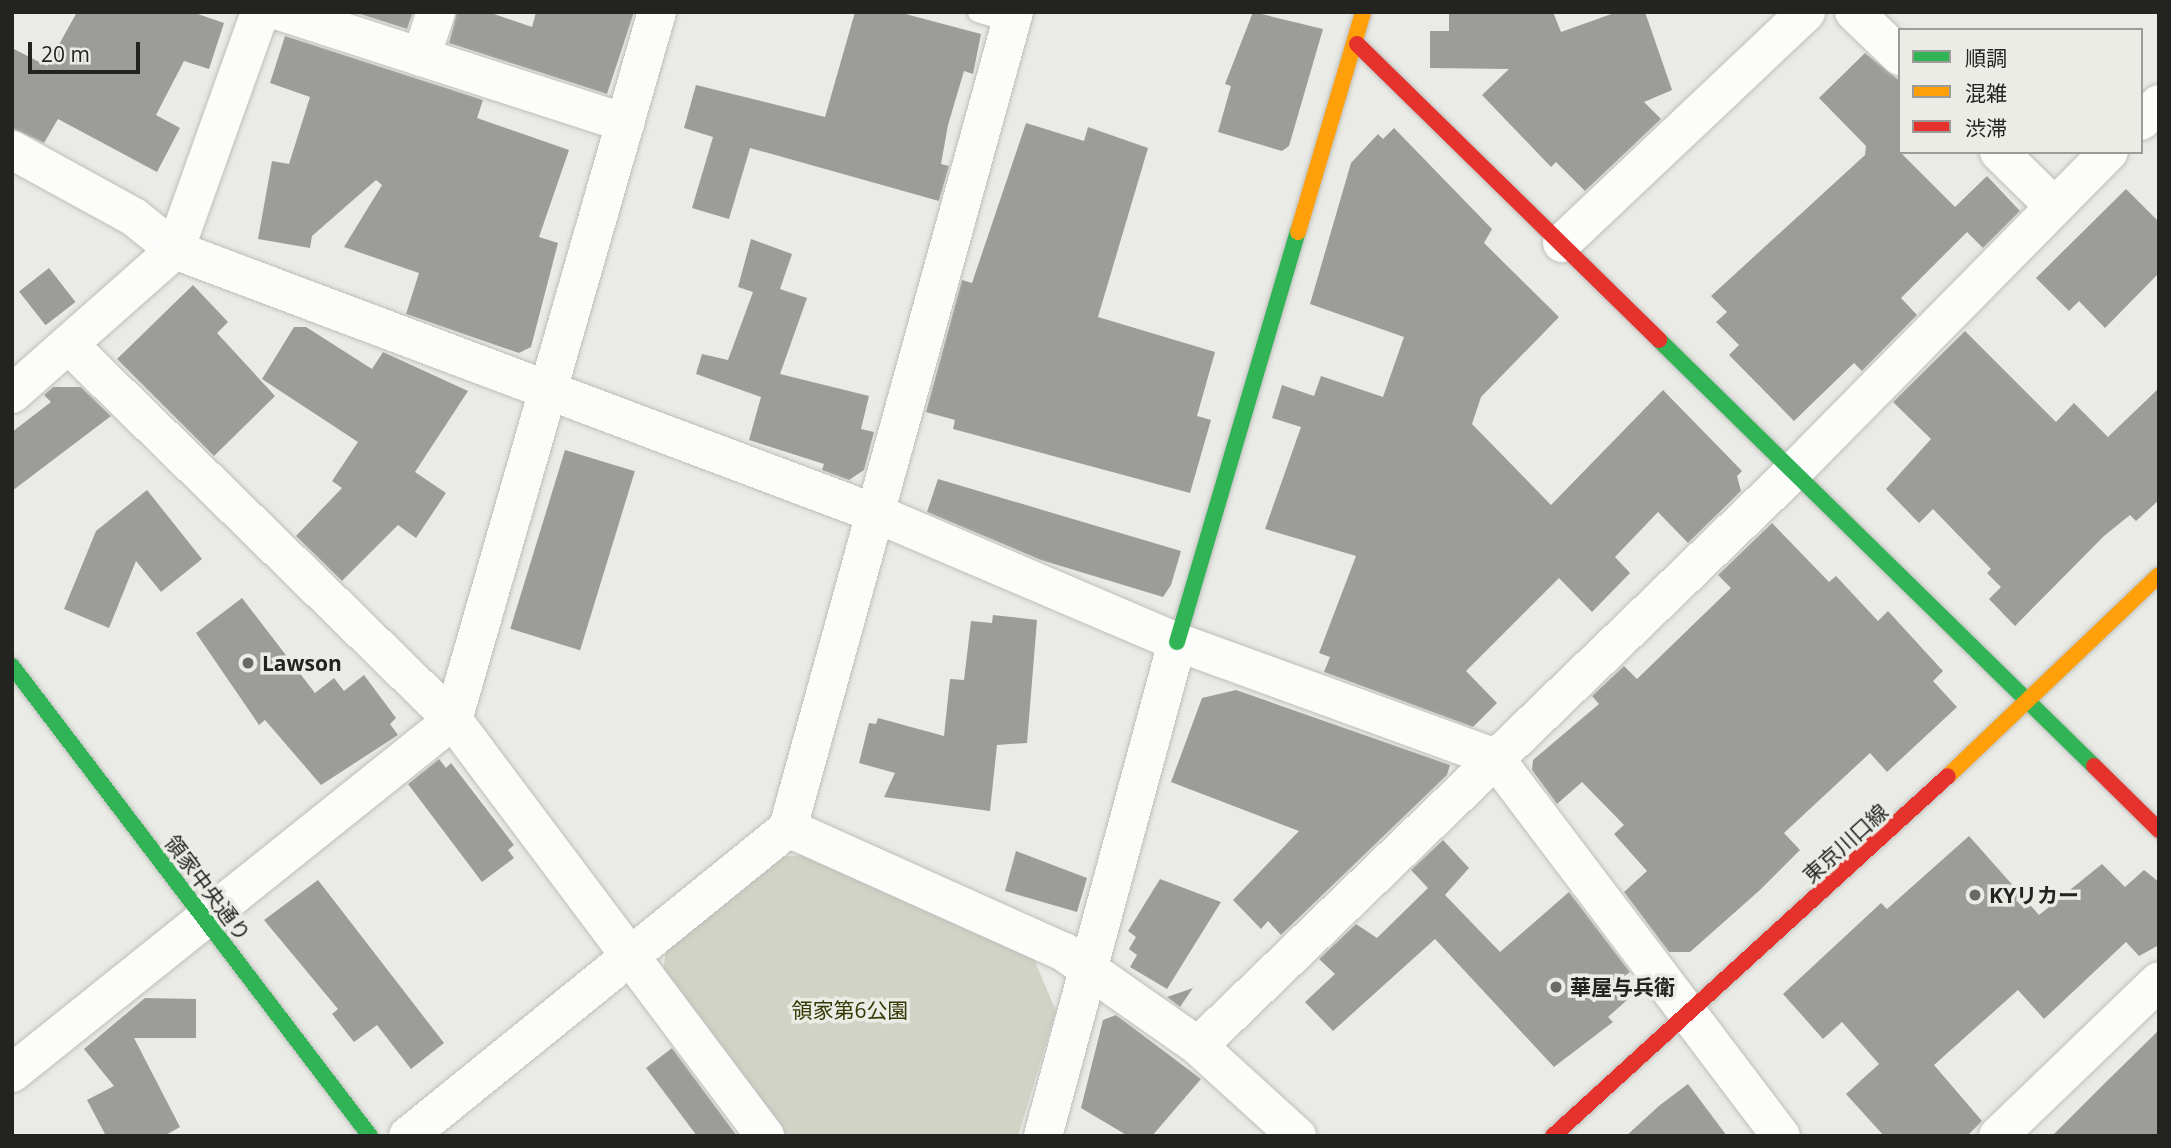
<!DOCTYPE html>
<meta charset="utf-8">
<style>
body{margin:0}
#map{position:relative;width:2171px;height:1148px;overflow:hidden;background:#eaebe6;font-family:"Open Sans","Noto Sans JP",sans-serif}
div>[style]{position:absolute}
.green>*{inset:0;background:#d0d3c5}
.building>*{inset:0;background:#9c9d9a;transform-origin:0 0}
.roads{filter:drop-shadow(0 0 2px #bdbebb) drop-shadow(0 0 2px #bdbebb)}
.lane>*{height:19px;margin:-9.5px;padding:0 9.5px;transform-origin:9.5px;border-radius:9.5px;background:#fcfcfb}
.street>*{height:38px;margin:-19px;padding:0 19px;transform-origin:19px;border-radius:19px;background:#fcfcfb}
.fast>*{height:16px;margin:-8px;padding:0 8px;transform-origin:8px;border-radius:8px;background:#30b455}
.slow>*{height:16px;margin:-8px;padding:0 8px;transform-origin:8px;border-radius:8px;background:#ff9f0a}
.jam>*{height:16px;margin:-8px;padding:0 8px;transform-origin:8px;border-radius:8px;background:#e5322d}
.dots>*{width:19px;height:19px;translate:-50% -50%;box-sizing:border-box;border:4px solid #ebece5;border-radius:50%}
span{translate:-50% -50%;white-space:nowrap;text-align:center;line-height:1.15;-webkit-text-stroke:7px #ebece5;paint-order:stroke}
.poi-label{font-size:21px;color:#232321;font-weight:700}
.left{translate:0 -50%;text-align:left}
.street-label{font-size:21px;color:#232321}
.park-label{font-size:21px;color:#343905}
.frame{position:absolute;inset:0;border:14px solid #232321;pointer-events:none}
.legend{position:absolute;left:1898px;top:28px;width:245px;height:126px;box-sizing:border-box;background:#ebece5;border:2px solid #9b9c97;margin:0;padding:9px 12px;list-style:none;font-size:21px;color:#232321}
.legend li{display:flex;align-items:center;gap:14px;height:35px}
.legend b{width:35px;border:2px solid #9b9c97}
.scale{position:absolute;left:28px;top:42px;width:112px;height:32px;box-sizing:border-box;border:4px solid #232321;border-top:0;padding-left:9px;font-size:21px;line-height:24px;white-space:nowrap;color:#232321;-webkit-text-stroke:5px #ebece5;paint-order:stroke}
</style>
<div id="map">
<div class="green">
<div style="clip-path:polygon(806px 854px,1031px 952px,1056px 1011px,1018px 1136px,786px 1136px,663px 976px,666px 946px,776px 858px)"></div>
</div>
<div class="building">
<div style="clip-path:polygon(77px 12px,192px 12px,224px 23px,209px 69px,184px 61px,156px 115px,180px 128px,157px 172px,58px 119px,44px 143px,12px 128px,12px 48px,47px 66px)"></div>
<div style="clip-path:polygon(354px 12px,413px 12px,407px 29px)"></div>
<div style="clip-path:polygon(457px 12px,488px 12px,532px 27px,536px 12px,634px 12px,607px 94px,449px 43px)"></div>
<div style="clip-path:polygon(855px 12px,898px 12px,981px 34px,973px 74px,964px 71px,948px 125px,941px 164px,949px 166px,939px 201px,750px 148px,729px 219px,692px 208px,713px 137px,684px 128px,696px 85px,825px 117px)"></div>
<div style="clip-path:polygon(1253px 12px,1323px 29px,1289px 146px,1282px 151px,1218px 132px,1231px 86px,1225px 84px)"></div>
<div style="clip-path:polygon(1449px 12px,1553px 12px,1561px 32px,1617px 12px,1645px 12px,1672px 90px,1644px 102px,1661px 119px,1585px 191px,1556px 162px,1551px 167px,1482px 95px,1509px 69px,1430px 68px,1430px 31px,1449px 31px)"></div>
<div style="clip-path:polygon(285px 36px,483px 100px,477px 118px,569px 150px,539px 237px,558px 243px,531px 347px,519px 353px,406px 314px,419px 273px,344px 247px,382px 185px,376px 180px,312px 236px,310px 248px,258px 239px,272px 161px,289px 164px,310px 97px,270px 83px)"></div>
<div style="clip-path:polygon(1865px 53px,1900px 81px,1900px 152px,1955px 207px,1987px 176px,2020px 211px,1983px 248px,1967px 232px,1901px 298px,1917px 315px,1862px 371px,1854px 363px,1794px 421px,1729px 355px,1739px 345px,1716px 322px,1727px 312px,1711px 296px,1865px 155px,1866px 146px,1819px 98px)"></div>
<div style="clip-path:polygon(1026px 123px,1084px 141px,1088px 127px,1148px 148px,1098px 317px,1215px 352px,1197px 416px,1211px 420px,1190px 493px,953px 429px,955px 420px,926px 412px,962px 280px,972px 283px)"></div>
<div style="clip-path:polygon(1394px 128px,1492px 229px,1484px 243px,1559px 317px,1481px 397px,1472px 424px,1551px 505px,1663px 390px,1742px 471px,1737px 476px,1741px 491px,1688px 543px,1658px 512px,1615px 557px,1630px 573px,1592px 612px,1559px 578px,1466px 671px,1497px 703px,1473px 727px,1324px 672px,1330px 657px,1319px 653px,1356px 556px,1265px 529px,1301px 427px,1272px 418px,1282px 385px,1314px 396px,1321px 376px,1383px 397px,1404px 337px,1310px 304px,1351px 163px,1378px 134px,1383px 139px)"></div>
<div style="clip-path:polygon(2126px 189px,2159px 222px,2159px 273px,2105px 328px,2079px 301px,2069px 311px,2036px 278px)"></div>
<div style="clip-path:polygon(751px 239px,792px 254px,780px 289px,807px 298px,780px 374px,869px 396px,861px 429px,874px 432px,864px 470px,849px 480px,822px 470px,824px 464px,749px 440px,761px 397px,696px 374px,702px 354px,728px 360px,753px 292px,738px 287px)"></div>
<div style="left:49px;top:268px;width:43px;height:38px;rotate:52deg"></div>
<div style="clip-path:polygon(193px 285px,228px 322px,217px 333px,275px 396px,214px 456px,117px 359px)"></div>
<div style="clip-path:polygon(294px 327px,306px 327px,372px 369px,383px 352px,468px 391px,415px 472px,446px 493px,416px 538px,398px 525px,342px 581px,296px 536px,342px 488px,332px 481px,358px 442px,262px 379px)"></div>
<div style="clip-path:polygon(1965px 331px,2056px 422px,2074px 403px,2108px 437px,2159px 388px,2159px 500px,2136px 521px,2130px 515px,2104px 536px,2015px 626px,1989px 599px,2001px 587px,1987px 573px,1991px 569px,1933px 509px,1919px 523px,1886px 489px,1931px 439px,1893px 402px)"></div>
<div style="clip-path:polygon(53px 387px,81px 387px,111px 416px,12px 491px,12px 432px,51px 402px,44px 395px)"></div>
<div style="left:565px;top:450px;width:73px;height:187px;rotate:17deg"></div>
<div style="clip-path:polygon(938px 479px,1181px 551px,1171px 585px,1163px 597px,1041px 560px,927px 512px)"></div>
<div style="clip-path:polygon(147px 490px,202px 559px,161px 592px,136px 561px,109px 628px,64px 609px,96px 531px)"></div>
<div style="clip-path:polygon(1772px 523px,1829px 582px,1836px 576px,1878px 621px,1888px 611px,1943px 671px,1933px 681px,1957px 707px,1887px 772px,1870px 753px,1784px 833px,1800px 850px,1760px 890px,1690px 952px,1669px 952px,1624px 892px,1647px 871px,1614px 834px,1624px 825px,1582px 782px,1557px 804px,1532px 770px,1533px 760px,1599px 704px,1592px 696px,1624px 666px,1637px 679px,1731px 588px,1718px 575px)"></div>
<div style="clip-path:polygon(242px 598px,315px 693px,334px 678px,344px 691px,364px 675px,396px 718px,390px 724px,398px 735px,321px 785px,265px 720px,259px 725px,196px 633px)"></div>
<div style="clip-path:polygon(993px 615px,1037px 620px,1027px 743px,997px 745px,990px 811px,884px 797px,895px 773px,859px 763px,869px 723px,876px 724px,878px 718px,944px 736px,950px 679px,964px 680px,971px 621px,992px 623px)"></div>
<div style="clip-path:polygon(1236px 690px,1450px 765px,1447px 775px,1281px 935px,1268px 921px,1261px 929px,1233px 900px,1299px 831px,1171px 782px,1202px 698px)"></div>
<div style="clip-path:polygon(439px 759px,446px 768px,451px 763px,514px 845px,508px 850px,514px 858px,482px 882px,408px 784px)"></div>
<div style="clip-path:polygon(1969px 836px,2039px 915px,2102px 864px,2125px 887px,2144px 870px,2159px 882px,2159px 945px,2139px 956px,2126px 942px,2044px 1019px,2018px 990px,1934px 1065px,1982px 1121px,1967px 1136px,1884px 1136px,1846px 1094px,1879px 1064px,1842px 1022px,1823px 1039px,1783px 994px,1881px 903px,1887px 909px)"></div>
<div style="clip-path:polygon(1443px 840px,1469px 868px,1445px 895px,1500px 952px,1569px 892px,1630px 972px,1622px 978px,1635px 993px,1608px 1017px,1613px 1022px,1554px 1067px,1435px 939px,1333px 1031px,1305px 1002px,1335px 974px,1319px 959px,1356px 924px,1377px 938px,1428px 888px,1411px 870px)"></div>
<div style="clip-path:polygon(1016px 851px,1087px 878px,1077px 912px,1005px 891px)"></div>
<div style="clip-path:polygon(1160px 879px,1221px 902px,1167px 989px,1130px 967px,1137px 955px,1129px 949px,1136px 937px,1128px 931px)"></div>
<div style="clip-path:polygon(318px 880px,444px 1043px,411px 1069px,377px 1025px,354px 1042px,332px 1014px,338px 1009px,264px 920px)"></div>
<div style="clip-path:polygon(1193px 988px,1180px 1007px,1167px 997px)"></div>
<div style="clip-path:polygon(145px 998px,196px 999px,196px 1038px,134px 1038px,180px 1127px,164px 1136px,106px 1136px,87px 1100px,114px 1086px,84px 1049px)"></div>
<div style="clip-path:polygon(1116px 1015px,1201px 1079px,1152px 1136px,1128px 1136px,1081px 1108px,1103px 1020px)"></div>
<div style="clip-path:polygon(2159px 1030px,2159px 1136px,2052px 1136px,2103px 1085px)"></div>
<div style="clip-path:polygon(672px 1048px,737px 1136px,697px 1136px,646px 1068px)"></div>
<div style="clip-path:polygon(1688px 1084px,1727px 1136px,1626px 1136px,1660px 1105px)"></div>
</div>
<div class="roads">
<div class="lane">
<div style="left:977px;top:12px;width:35px;rotate:16deg"></div>
</div>
<div class="street">
<div style="left:282px;top:12px;width:361px;rotate:17.9deg"></div>
<div style="left:1854px;top:12px;width:64px;rotate:43.7deg"></div>
<div style="left:421px;top:57px;width:47px;rotate:-71.6deg"></div>
<div style="left:2141px;top:121px;width:25px;rotate:-43deg"></div>
<div style="left:12px;top:150px;width:139px;rotate:28.8deg"></div>
<div style="left:134px;top:217px;width:53px;rotate:38.8deg"></div>
<div style="left:175px;top:250px;width:750px;rotate:20.61deg"></div>
<div style="left:877px;top:514px;width:326px;rotate:23.1deg"></div>
<div style="left:1177px;top:642px;width:338px;rotate:20deg"></div>
<div style="left:1495px;top:758px;width:474px;rotate:52.9deg"></div>
<div style="left:1999px;top:152px;width:77px;rotate:44.5deg"></div>
<div style="left:1562px;top:243px;width:336px;rotate:-43.4deg"></div>
<div style="left:71px;top:347px;width:534px;rotate:44.32deg"></div>
<div style="left:453px;top:720px;width:520px;rotate:53.13deg"></div>
<div style="left:12px;top:394px;width:217px;rotate:-41.5deg"></div>
<div style="left:175px;top:250px;width:253px;rotate:-70.3deg"></div>
<div style="left:788px;top:828px;width:303px;rotate:24.2deg"></div>
<div style="left:1064px;top:952px;width:164px;rotate:35deg"></div>
<div style="left:1198px;top:1046px;width:134px;rotate:42.3deg"></div>
<div style="left:1198px;top:1046px;width:830px;rotate:-43.97deg"></div>
<div style="left:1795px;top:470px;width:447px;rotate:-45.4deg"></div>
<div style="left:12px;top:1073px;width:565px;rotate:-38.68deg"></div>
<div style="left:453px;top:720px;width:737px;rotate:-73.93deg"></div>
<div style="left:408px;top:1136px;width:489px;rotate:-39deg"></div>
<div style="left:788px;top:828px;width:847px;rotate:-74.52deg"></div>
<div style="left:1043px;top:1136px;width:512px;rotate:-74.82deg"></div>
<div style="left:1998px;top:1136px;width:223px;rotate:-43.9deg"></div>
</div>
<div class="fast">
<div style="left:1659px;top:340px;width:609px;rotate:44.4deg"></div>
<div style="left:1177px;top:642px;width:427px;rotate:-73.6deg"></div>
<div style="left:12px;top:666px;width:591px;rotate:52.7deg"></div>
</div>
<div class="slow">
<div style="left:1298px;top:232px;width:229px;rotate:-73.5deg"></div>
<div style="left:1948px;top:776px;width:291px;rotate:-43.6deg"></div>
</div>
<div class="jam">
<div style="left:1357px;top:44px;width:423px;rotate:44.4deg"></div>
<div style="left:2094px;top:766px;width:91px;rotate:44.6deg"></div>
<div style="left:1553px;top:1136px;width:534px;rotate:-42.35deg"></div>
</div>
</div>
<div class="dots">
<div style="left:248px;top:663px;background:#696966"></div>
<div style="left:1975px;top:895px;background:#696966"></div>
<div style="left:1556px;top:987px;background:#696966"></div>
</div>
<div class="poi-label">
<span class="left" style="left:262px;top:663px">Lawson</span>
<span class="left" style="left:1989px;top:895px">KYリカー</span>
<span class="left" style="left:1570px;top:987px">華屋与兵衛</span>
</div>
<div class="street-label">
<span style="left:1845px;top:843px;rotate:-42deg">東京川口線</span>
<span style="left:208px;top:888px;rotate:53deg">領家中央通り</span>
</div>
<div class="park-label">
<span style="left:850px;top:1010px">領家第6公園</span>
</div>
<div class="frame"></div>
<ul class="legend">
<li><b style="height:9px;background:#30b455"></b>順調</li>
<li><b style="height:9px;background:#ff9f0a"></b>混雑</li>
<li><b style="height:9px;background:#e5322d"></b>渋滞</li>
</ul>
<div class="scale">20 m</div>
</div>
